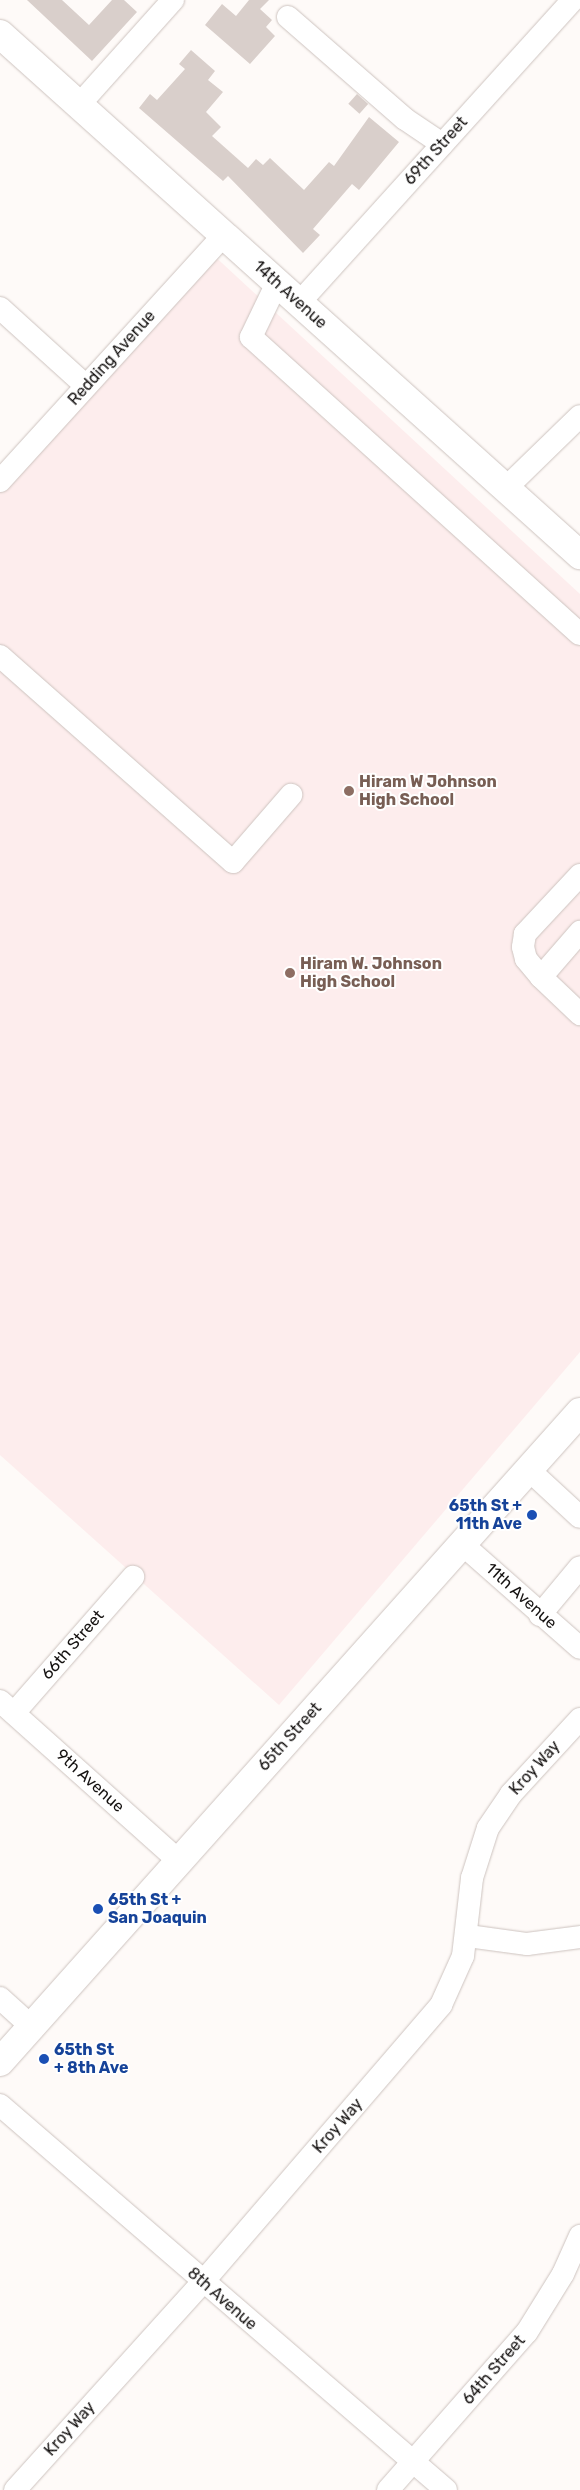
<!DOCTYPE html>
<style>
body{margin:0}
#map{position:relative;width:580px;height:2490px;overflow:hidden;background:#fefaf8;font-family:Rubik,sans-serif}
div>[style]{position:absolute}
.education>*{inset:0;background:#fdeded}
.building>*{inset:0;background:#d9cfcb;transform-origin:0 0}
.roads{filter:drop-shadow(0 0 1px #cdc3bf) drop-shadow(0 0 1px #cdc3bf)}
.minor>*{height:22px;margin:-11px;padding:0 11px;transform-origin:11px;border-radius:11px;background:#fff}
.major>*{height:28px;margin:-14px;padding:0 14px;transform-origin:14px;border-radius:14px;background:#fff}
.dots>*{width:14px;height:14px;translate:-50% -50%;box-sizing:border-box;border:2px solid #fff;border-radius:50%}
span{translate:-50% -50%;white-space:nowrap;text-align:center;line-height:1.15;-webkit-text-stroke:4px #fff;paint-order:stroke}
.street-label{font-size:16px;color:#151211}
.education-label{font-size:16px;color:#785e54;font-weight:700}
.left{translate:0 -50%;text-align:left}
.transit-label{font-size:16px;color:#164399;font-weight:700}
.right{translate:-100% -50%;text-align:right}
</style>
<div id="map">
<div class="education">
<div style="clip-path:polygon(209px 251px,580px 594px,580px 1352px,279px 1705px,0 1455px,0 491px)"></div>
</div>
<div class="building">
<div style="clip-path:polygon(27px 0,62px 0,89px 25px,112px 0,124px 0,137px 12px,92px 61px)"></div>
<div style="clip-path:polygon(249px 0,269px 0,260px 9px,272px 20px,266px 27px,275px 36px,250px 64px,205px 25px,222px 4px,236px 16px)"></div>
<div style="clip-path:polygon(191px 50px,215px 71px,208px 80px,223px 92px,206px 112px,221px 127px,212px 136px,248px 168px,256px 159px,263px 165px,270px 158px,304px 190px,329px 162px,334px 166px,369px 117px,399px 142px,359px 190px,352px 184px,313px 229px,320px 235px,303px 253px,228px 176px,223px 181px,139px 108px,150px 94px,157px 100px,185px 69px,179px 64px)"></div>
<div style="left:357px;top:94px;width:15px;height:13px;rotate:42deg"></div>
</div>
<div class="roads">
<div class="minor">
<div style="left:288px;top:17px;width:155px;rotate:41.1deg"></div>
<div style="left:405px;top:119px;width:45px;rotate:34deg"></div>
<div style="left:79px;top:105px;width:141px;rotate:-48.2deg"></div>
<div style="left:277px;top:283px;width:60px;rotate:115.7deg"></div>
<div style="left:251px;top:337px;width:443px;rotate:42.1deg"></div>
<div style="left:299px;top:303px;width:409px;rotate:-47.9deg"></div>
<div style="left:0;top:308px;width:116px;rotate:42.2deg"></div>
<div style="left:0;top:481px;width:333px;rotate:-47.7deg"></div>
<div style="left:506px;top:488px;width:103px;rotate:-44.2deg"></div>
<div style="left:0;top:656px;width:311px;rotate:41.5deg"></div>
<div style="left:233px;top:862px;width:89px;rotate:-49.1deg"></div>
<div style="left:580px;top:875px;width:81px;rotate:133deg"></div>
<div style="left:525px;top:934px;width:13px;rotate:99deg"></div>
<div style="left:523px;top:947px;width:12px;rotate:76deg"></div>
<div style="left:526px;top:959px;width:23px;rotate:50deg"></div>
<div style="left:541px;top:977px;width:54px;rotate:43.5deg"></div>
<div style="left:541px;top:977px;width:60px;rotate:-49.1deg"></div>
<div style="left:529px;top:1470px;width:69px;rotate:42.7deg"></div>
<div style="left:462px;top:1544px;width:157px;rotate:41.4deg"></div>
<div style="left:540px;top:1615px;width:62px;rotate:-50.2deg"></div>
<div style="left:0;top:1701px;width:240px;rotate:41.8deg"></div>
<div style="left:14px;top:1713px;width:181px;rotate:-48.8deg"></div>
<div style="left:468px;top:1936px;width:60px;rotate:7.7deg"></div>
<div style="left:527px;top:1944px;width:53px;rotate:-7.5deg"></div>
<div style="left:0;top:1998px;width:43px;rotate:42.2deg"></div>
<div style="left:0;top:2105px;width:589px;rotate:40.8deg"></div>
<div style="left:15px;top:2490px;width:279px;rotate:-47.9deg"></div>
<div style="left:202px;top:2283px;width:367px;rotate:-49.3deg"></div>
<div style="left:441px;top:2005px;width:54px;rotate:-65.8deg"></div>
<div style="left:463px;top:1956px;width:79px;rotate:-83.4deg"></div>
<div style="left:472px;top:1878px;width:52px;rotate:-72.3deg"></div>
<div style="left:488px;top:1828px;width:41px;rotate:-55.9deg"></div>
<div style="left:511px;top:1794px;width:102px;rotate:-47.4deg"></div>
<div style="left:388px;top:2490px;width:210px;rotate:-48.7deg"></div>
<div style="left:527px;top:2332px;width:68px;rotate:-58.2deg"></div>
<div style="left:563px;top:2274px;width:42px;rotate:-65.9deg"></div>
</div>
<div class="major">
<div style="left:0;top:34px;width:780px;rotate:41.93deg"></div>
<div style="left:0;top:2062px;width:871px;rotate:-48.26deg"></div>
</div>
</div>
<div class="dots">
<div style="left:349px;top:791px;background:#8d6e63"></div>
<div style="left:290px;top:973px;background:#8d6e63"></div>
<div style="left:532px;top:1515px;background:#1a4fb4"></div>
<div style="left:98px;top:1909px;background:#1a4fb4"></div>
<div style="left:44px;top:2059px;background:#1a4fb4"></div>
</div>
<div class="street-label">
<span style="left:436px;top:151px;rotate:-48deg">69th Street</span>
<span style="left:290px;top:295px;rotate:42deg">14th Avenue</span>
<span style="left:112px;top:358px;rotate:-48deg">Redding Avenue</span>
<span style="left:521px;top:1596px;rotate:42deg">11th Avenue</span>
<span style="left:73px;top:1645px;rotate:-49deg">66th Street</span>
<span style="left:290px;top:1737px;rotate:-48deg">65th Street</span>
<span style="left:535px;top:1768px;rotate:-48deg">Kroy Way</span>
<span style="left:90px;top:1781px;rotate:42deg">9th Avenue</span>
<span style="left:338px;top:2126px;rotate:-49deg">Kroy Way</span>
<span style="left:222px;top:2299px;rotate:41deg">8th Avenue</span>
<span style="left:494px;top:2370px;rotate:-49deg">64th Street</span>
<span style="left:70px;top:2429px;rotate:-48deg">Kroy Way</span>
</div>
<div class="education-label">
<span class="left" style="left:359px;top:791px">Hiram W Johnson<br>High School</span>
<span class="left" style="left:300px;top:973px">Hiram W. Johnson<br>High School</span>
</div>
<div class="transit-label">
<span class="right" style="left:522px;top:1515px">65th St +<br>11th Ave</span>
<span class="left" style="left:108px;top:1909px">65th St +<br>San Joaquin</span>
<span class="left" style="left:54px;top:2059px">65th St<br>+ 8th Ave</span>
</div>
</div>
